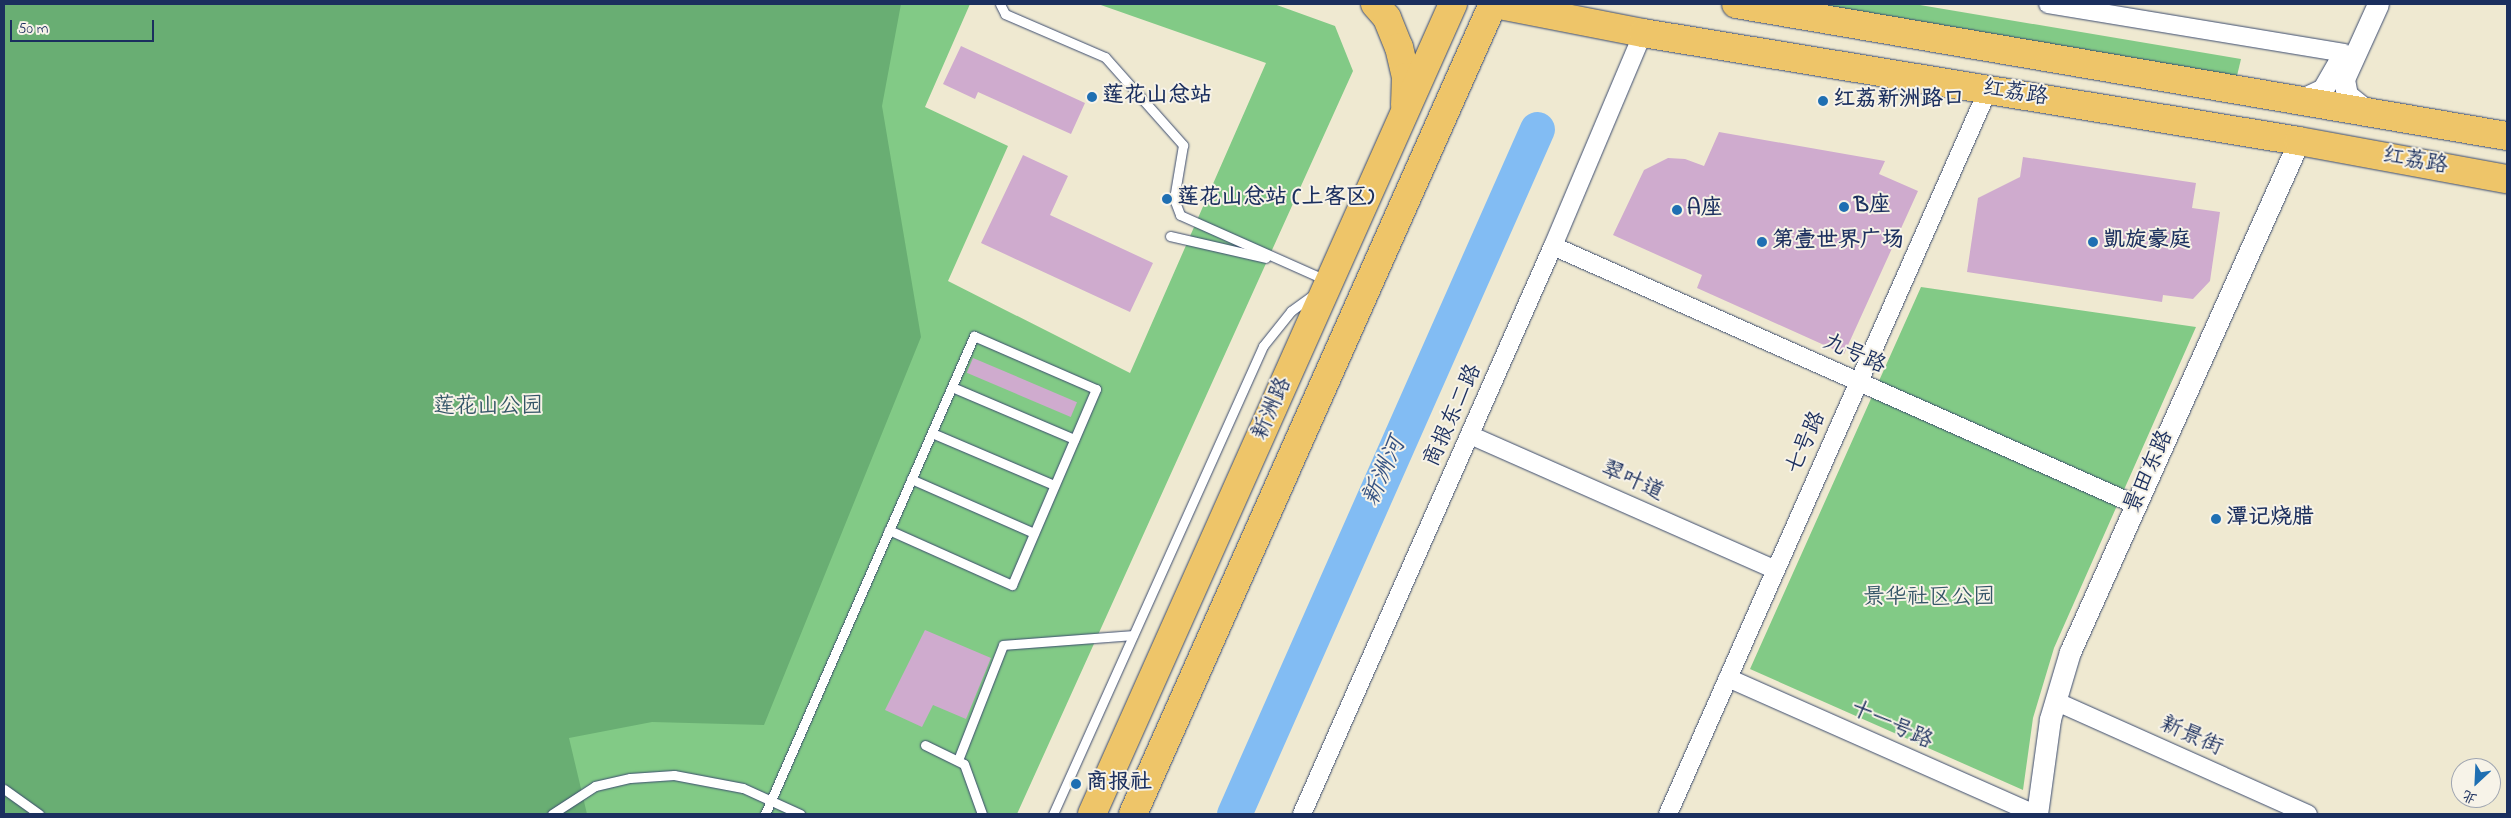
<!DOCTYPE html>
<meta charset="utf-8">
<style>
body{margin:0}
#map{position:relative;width:2511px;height:818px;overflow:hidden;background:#efe9d1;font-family:"Indie Flower","LXGW WenKai TC",sans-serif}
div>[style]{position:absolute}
.green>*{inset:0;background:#82ca86}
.forest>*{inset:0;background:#69ae73}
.river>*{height:35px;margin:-17.5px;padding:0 17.5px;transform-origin:17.5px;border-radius:17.5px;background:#82bcf3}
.building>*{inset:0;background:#cfabce;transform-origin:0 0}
.roads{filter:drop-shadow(0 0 1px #3b4b6f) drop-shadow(0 0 1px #3b4b6f)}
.service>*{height:9px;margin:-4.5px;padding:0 4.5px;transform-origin:4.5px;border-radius:4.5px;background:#fff}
.minor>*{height:18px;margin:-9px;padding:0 9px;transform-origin:9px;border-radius:9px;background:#fff}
.tertiary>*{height:21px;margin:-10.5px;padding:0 10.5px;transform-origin:10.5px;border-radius:10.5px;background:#fff}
.primary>*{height:28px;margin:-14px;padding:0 14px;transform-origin:14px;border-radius:14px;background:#eec569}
.dots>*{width:14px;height:14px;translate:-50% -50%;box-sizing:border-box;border:2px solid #f7f3e8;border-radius:50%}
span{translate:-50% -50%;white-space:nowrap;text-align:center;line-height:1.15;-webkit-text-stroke:4px #f7f3e8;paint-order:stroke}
.street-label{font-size:22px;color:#1b2f5e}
.poi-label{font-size:22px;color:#1b2f5e;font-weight:700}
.left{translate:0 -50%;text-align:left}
.park-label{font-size:22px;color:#355668}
.water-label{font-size:24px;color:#355283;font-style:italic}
.frame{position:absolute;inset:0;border:5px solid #1b2f5e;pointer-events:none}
.north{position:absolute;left:2451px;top:758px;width:50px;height:50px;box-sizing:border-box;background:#f7f3e8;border:1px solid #9fa5b1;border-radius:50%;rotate:205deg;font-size:14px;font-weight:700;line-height:20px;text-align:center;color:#1b2f5e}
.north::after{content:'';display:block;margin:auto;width:18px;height:22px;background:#1f6fb2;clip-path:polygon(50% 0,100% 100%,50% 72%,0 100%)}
.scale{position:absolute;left:10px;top:20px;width:144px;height:22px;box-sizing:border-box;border:2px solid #1b2f5e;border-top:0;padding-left:6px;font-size:15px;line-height:18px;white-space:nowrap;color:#1b2f5e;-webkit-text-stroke:4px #f7f3e8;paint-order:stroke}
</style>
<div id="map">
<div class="green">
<div style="clip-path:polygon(4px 4px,970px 4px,925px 107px,1008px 146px,948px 281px,1130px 373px,1266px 63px,1098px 4px,1274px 4px,1335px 26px,1353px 71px,1017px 814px,4px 814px)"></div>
<div style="clip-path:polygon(1782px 4px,1914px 4px,2241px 59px,2236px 80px)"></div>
<div style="clip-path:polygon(1921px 287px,2196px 327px,2054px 648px,2033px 718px,2023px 790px,1750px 669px)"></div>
</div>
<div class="forest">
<div style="clip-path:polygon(4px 4px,901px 4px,882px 106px,921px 337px,764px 725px,652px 722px,569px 738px,587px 814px,4px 814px)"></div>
</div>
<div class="river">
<div style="left:1234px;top:814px;width:749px;rotate:-66.14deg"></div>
</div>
<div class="building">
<div style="clip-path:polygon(961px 46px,1085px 103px,1071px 134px,978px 92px,975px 99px,943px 84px)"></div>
<div style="clip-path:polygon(1719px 132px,1885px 161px,1879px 174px,1918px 191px,1844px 354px,1697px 288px,1702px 275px,1613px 235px,1644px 170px,1668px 158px,1685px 159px,1704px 166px)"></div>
<div style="clip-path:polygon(1023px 155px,1068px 176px,1050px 215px,1153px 263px,1130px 312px,981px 243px)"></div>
<div style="clip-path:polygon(2023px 157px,2196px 183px,2192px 208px,2220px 212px,2210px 281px,2193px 299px,2163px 295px,2162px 302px,1967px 272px,1978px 198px,2020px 177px)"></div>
<div style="left:973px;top:358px;width:113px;height:16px;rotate:23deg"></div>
<div style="clip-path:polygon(925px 630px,991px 658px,966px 719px,933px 705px,922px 727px,885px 710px)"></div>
</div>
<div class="roads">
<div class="service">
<div style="left:1000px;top:4px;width:11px;rotate:63deg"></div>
<div style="left:1005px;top:14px;width:109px;rotate:23.3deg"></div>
<div style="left:1105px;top:57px;width:118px;rotate:48.4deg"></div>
<div style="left:1183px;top:145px;width:55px;rotate:99.5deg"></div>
<div style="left:1174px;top:199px;width:17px;rotate:69deg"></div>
<div style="left:1180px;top:215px;width:160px;rotate:24deg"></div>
<div style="left:1170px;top:236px;width:98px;rotate:12.9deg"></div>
<div style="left:952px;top:387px;width:133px;rotate:23.1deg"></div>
<div style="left:932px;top:433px;width:133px;rotate:23.1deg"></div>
<div style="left:911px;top:479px;width:134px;rotate:23.7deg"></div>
<div style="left:925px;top:745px;width:43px;rotate:26deg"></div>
<div style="left:964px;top:764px;width:53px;rotate:70.2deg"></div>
<div style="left:958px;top:760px;width:123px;rotate:-68.6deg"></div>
<div style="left:1003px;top:645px;width:130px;rotate:-4.4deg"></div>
<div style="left:4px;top:789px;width:43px;rotate:35.5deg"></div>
<div style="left:552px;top:814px;width:51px;rotate:-33.1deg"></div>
<div style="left:595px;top:786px;width:36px;rotate:-13deg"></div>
<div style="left:630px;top:778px;width:44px;rotate:-3.9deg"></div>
<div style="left:674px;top:775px;width:70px;rotate:10.7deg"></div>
<div style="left:743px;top:788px;width:63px;rotate:24.5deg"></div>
<div style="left:765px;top:814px;width:522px;rotate:-66.38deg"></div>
<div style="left:974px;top:336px;width:133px;rotate:23.5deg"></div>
<div style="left:1096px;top:389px;width:213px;rotate:113.2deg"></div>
<div style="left:1012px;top:585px;width:135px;rotate:-155.9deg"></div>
<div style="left:1053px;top:814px;width:513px;rotate:-65.83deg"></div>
<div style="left:1263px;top:346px;width:45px;rotate:-51.3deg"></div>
<div style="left:1291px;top:311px;width:29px;rotate:-36deg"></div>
</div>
<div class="minor">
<div style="left:2048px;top:4px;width:300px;rotate:9.4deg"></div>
<div style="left:1553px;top:246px;width:638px;rotate:23.95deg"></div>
<div style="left:1470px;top:435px;width:334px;rotate:23.8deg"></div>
<div style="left:1728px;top:678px;width:336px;rotate:23.9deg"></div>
<div style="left:2055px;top:701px;width:277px;rotate:24.1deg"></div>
<div style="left:1302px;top:814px;width:621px;rotate:-66.16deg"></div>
<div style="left:1553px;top:246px;width:231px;rotate:-67.1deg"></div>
<div style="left:1668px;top:814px;width:792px;rotate:-66.16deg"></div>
</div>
<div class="tertiary">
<div style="left:2302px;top:99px;width:23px;rotate:-25deg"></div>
<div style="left:2323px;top:89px;width:38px;rotate:-60deg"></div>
<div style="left:2367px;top:111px;width:26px;rotate:-141deg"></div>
<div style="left:2347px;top:95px;width:16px;rotate:-101deg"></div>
<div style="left:2344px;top:79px;width:82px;rotate:-65.6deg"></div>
<div style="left:2037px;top:814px;width:96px;rotate:-82.2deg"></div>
<div style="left:2050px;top:719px;width:70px;rotate:-73.4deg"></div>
<div style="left:2070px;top:652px;width:560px;rotate:-65.86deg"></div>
</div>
<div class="primary">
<div style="left:1375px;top:4px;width:18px;rotate:49deg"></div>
<div style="left:1387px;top:18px;width:31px;rotate:68deg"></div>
<div style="left:1399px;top:47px;width:31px;rotate:77deg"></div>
<div style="left:1406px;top:77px;width:28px;rotate:92deg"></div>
<div style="left:1494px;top:4px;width:152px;rotate:11deg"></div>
<div style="left:1643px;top:33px;width:665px;rotate:9.35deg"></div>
<div style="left:2299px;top:141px;width:211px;rotate:10.4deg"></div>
<div style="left:1736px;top:4px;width:782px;rotate:9.72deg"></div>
<div style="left:1092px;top:814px;width:887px;rotate:-65.98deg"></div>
<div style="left:1133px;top:814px;width:886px;rotate:-66.04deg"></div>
</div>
</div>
<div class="dots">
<div style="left:1092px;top:97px;background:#1f6fb2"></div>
<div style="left:1823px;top:101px;background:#1f6fb2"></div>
<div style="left:1167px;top:199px;background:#1f6fb2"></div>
<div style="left:1844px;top:207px;background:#1f6fb2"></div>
<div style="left:1677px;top:210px;background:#1f6fb2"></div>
<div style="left:1762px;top:242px;background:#1f6fb2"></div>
<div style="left:2093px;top:242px;background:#1f6fb2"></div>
<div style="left:2216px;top:519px;background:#1f6fb2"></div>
<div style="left:1076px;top:784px;background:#1f6fb2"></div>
</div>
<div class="street-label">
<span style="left:2015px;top:94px;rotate:9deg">红荔路</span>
<span style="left:2415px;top:162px;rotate:10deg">红荔路</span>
<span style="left:1854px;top:355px;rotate:24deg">九号路</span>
<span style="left:1273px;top:409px;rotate:-66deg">新洲路</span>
<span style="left:1454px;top:416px;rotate:-66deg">商报东二路</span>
<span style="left:1807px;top:443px;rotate:-66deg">七号路</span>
<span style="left:2150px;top:472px;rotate:-66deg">景田东路</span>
<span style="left:1632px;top:482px;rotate:24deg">翠叶道</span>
<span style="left:1891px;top:726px;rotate:24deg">十一号路</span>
<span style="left:2191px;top:737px;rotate:24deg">新景街</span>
</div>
<div class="poi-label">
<span class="left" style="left:1102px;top:97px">莲花山总站</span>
<span class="left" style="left:1833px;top:101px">红荔新洲路口</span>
<span class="left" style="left:1177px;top:199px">莲花山总站 (上客区)</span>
<span class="left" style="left:1854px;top:207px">B座</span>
<span class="left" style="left:1687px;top:210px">A座</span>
<span class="left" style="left:1772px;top:242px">第壹世界广场</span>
<span class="left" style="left:2103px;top:242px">凱旋豪庭</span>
<span class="left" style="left:2226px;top:519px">潭记烧腊</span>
<span class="left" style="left:1086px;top:784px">商报社</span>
</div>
<div class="park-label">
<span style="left:488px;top:408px">莲花山公园</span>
<span style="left:1929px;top:599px">景华社区公园</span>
</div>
<div class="water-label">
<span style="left:1385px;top:472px;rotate:-66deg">新洲河</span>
</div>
<div class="frame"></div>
<div class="north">北</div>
<div class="scale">50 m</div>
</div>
